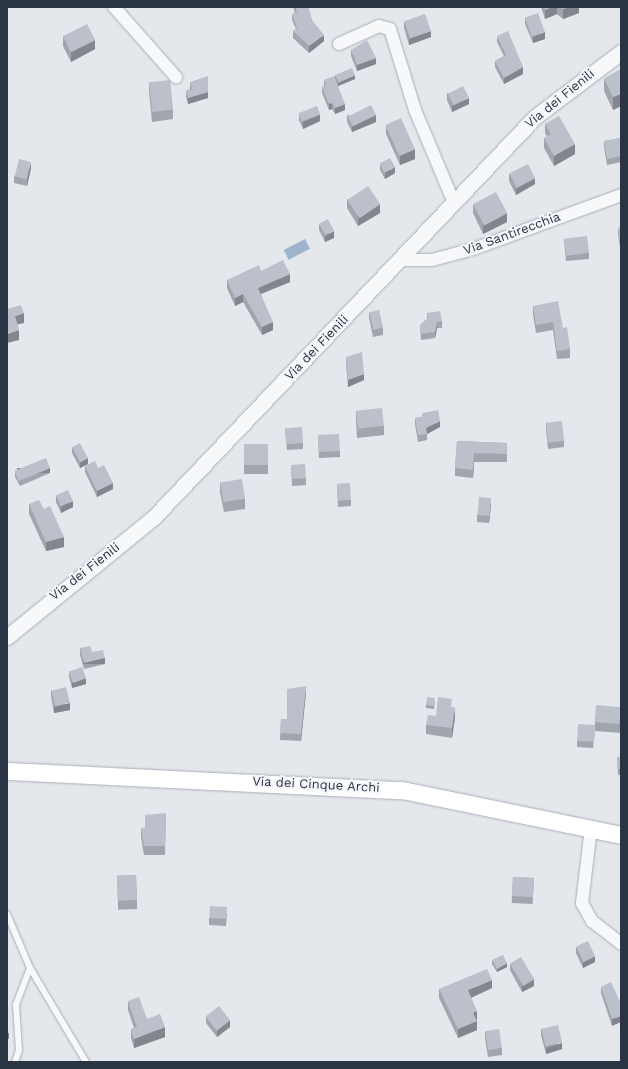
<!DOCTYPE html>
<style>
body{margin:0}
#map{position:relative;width:628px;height:1069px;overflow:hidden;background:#e4e7ec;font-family:"Work Sans",sans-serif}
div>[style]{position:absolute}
.water>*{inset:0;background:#9fb4cc;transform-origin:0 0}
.roads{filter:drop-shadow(0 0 1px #a9aeb7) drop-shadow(0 0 1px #a9aeb7)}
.service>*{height:6px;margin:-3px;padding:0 3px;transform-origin:3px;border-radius:3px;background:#f7f8fa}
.minor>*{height:12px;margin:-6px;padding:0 6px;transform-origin:6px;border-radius:6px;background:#f7f8fa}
.tertiary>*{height:15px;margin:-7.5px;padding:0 7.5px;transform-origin:7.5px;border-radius:7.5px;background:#f7f8fa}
.secondary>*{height:17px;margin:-8.5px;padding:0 8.5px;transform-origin:8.5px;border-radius:8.5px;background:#fff}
.wall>*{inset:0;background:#a1a5ae;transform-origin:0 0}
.shaded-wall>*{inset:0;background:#83868d;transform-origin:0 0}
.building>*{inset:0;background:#bbc0ca;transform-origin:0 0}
span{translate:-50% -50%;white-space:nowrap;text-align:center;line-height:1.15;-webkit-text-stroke:4px #f4f6f9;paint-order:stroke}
.street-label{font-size:13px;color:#2b3445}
.frame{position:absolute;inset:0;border:8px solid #2b3445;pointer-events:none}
</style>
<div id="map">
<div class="water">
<div style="left:305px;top:239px;width:11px;height:24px;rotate:63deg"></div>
</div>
<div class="roads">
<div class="service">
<div style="left:7px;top:914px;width:59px;rotate:66.9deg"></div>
<div style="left:30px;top:968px;width:40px;rotate:111deg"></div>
<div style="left:16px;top:1005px;width:45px;rotate:86.2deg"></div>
<div style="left:19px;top:1050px;width:13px;rotate:108deg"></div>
<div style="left:30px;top:968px;width:109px;rotate:59.2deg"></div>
</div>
<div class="minor">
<div style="left:114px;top:7px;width:94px;rotate:48.5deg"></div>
<div style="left:339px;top:44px;width:44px;rotate:-24.2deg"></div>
<div style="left:379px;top:26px;width:11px;rotate:15deg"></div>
<div style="left:390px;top:29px;width:85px;rotate:72.8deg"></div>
<div style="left:415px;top:110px;width:101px;rotate:67.2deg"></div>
<div style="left:402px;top:260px;width:30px"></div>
<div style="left:432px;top:260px;width:42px;rotate:-15deg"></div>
<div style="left:473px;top:249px;width:158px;rotate:-20deg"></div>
<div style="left:591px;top:828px;width:76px;rotate:96.8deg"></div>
<div style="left:582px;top:903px;width:21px;rotate:61deg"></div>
<div style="left:592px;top:921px;width:37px;rotate:38deg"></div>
</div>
<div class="tertiary">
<div style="left:7px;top:637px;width:190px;rotate:-39.2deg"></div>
<div style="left:154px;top:517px;width:552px;rotate:-46.39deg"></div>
<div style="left:535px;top:117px;width:108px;rotate:-37.1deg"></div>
</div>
<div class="secondary">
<div style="left:7px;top:771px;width:395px;rotate:2.8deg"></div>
<div style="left:402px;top:790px;width:224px;rotate:11.6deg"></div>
</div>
</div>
<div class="wall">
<div style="clip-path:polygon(293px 7px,308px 7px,312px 20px,324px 41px,309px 53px,293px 38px,293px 31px,296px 29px,292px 20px,292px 14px,295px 13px)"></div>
<div style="clip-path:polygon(541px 7px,579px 7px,579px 13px,563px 19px,557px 14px,545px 19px)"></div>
<div style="clip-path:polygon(525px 17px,545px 39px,533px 43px,525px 24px)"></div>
<div style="clip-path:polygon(404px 22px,431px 37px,409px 45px,404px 28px)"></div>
<div style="clip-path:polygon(63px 36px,95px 49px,71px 62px,63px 46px)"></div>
<div style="clip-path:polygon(497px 36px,523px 74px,504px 84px,495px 67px,495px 61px,504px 56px,497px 42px)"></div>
<div style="clip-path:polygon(351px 50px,376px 64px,357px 71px,351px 56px)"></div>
<div style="clip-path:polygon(621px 69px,621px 106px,613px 110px,604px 91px,604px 79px)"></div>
<div style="clip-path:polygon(335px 75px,355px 79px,338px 86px,345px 110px,335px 114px,332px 109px,329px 110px,322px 93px,322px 87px,324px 86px,324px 80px,335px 77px)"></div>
<div style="clip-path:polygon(149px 82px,173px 110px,173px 119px,152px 122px,149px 91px)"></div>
<div style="clip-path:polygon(190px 82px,208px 98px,188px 104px,186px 97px,186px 91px,190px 89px)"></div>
<div style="clip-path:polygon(447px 93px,469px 104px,452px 112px,447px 100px)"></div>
<div style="clip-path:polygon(299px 114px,320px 121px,303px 129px,299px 120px)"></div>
<div style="clip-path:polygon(347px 115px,376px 122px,352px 132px,347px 122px)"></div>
<div style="clip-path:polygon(545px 124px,575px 154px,554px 166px,544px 148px,544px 138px,547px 137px,545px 133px)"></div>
<div style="clip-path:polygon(386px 125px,415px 159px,400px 165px,386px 134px)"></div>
<div style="clip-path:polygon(621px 138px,621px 162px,607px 165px,604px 147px,604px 141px)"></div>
<div style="clip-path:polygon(380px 164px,395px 173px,385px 179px,380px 170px)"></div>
<div style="clip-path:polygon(31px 168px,27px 186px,14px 183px,14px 176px)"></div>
<div style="clip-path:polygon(509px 174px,535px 184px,516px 195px,509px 181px)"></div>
<div style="clip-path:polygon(347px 199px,380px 213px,358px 226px,347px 208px)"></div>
<div style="clip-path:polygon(473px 204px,507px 222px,483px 234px,473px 213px)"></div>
<div style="clip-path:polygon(319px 224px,334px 238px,325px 242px,319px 230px)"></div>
<div style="clip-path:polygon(621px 227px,621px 255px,618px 234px,618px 228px)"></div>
<div style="clip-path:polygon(564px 239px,589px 253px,589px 259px,566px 261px)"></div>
<div style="clip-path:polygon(261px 271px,290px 282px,261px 294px,273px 330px,262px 335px,243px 302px,235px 306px,227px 288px,227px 280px)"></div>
<div style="clip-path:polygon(533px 306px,563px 328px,570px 349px,570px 358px,557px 359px,553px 330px,536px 333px,533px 314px)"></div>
<div style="clip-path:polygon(369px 312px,383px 328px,383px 335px,373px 337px,369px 318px)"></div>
<div style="clip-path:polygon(427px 313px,442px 321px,442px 328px,437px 328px,435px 338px,421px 340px,420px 325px,427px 319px)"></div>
<div style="clip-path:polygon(346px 357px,364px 380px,348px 387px,346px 363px)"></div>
<div style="clip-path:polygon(356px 411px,384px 426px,384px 435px,357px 438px,356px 420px)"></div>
<div style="clip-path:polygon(422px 413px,440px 427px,427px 434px,427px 440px,418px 442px,415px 424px,415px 418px,422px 417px)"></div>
<div style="clip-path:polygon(546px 422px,564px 441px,564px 447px,548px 449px,546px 429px)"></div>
<div style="clip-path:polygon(285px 429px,303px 443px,303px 449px,287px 450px)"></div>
<div style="clip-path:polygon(318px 435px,340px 451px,340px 457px,319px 458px)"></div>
<div style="clip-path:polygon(457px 441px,507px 443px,507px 462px,474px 462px,473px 478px,455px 476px,455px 468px)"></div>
<div style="left:268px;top:444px;width:30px;height:24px;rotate:90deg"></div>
<div style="clip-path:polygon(72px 447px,88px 464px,80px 468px,72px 453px)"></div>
<div style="clip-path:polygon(85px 466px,98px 468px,113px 489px,97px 497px,85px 472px)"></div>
<div style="clip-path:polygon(291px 466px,306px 478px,306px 485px,292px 486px)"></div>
<div style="clip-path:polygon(15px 471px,50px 473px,20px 486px,15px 477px)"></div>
<div style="clip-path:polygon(220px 483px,245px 499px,245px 509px,224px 512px,220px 492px)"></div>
<div style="clip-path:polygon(337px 484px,351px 500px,351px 506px,338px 507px)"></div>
<div style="clip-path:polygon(56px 496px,73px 507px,61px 513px,56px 502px)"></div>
<div style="clip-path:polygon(29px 504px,44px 509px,64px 547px,46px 551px,29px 514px)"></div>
<div style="clip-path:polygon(491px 504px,489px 523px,477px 522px,477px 515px)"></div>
<div style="clip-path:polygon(80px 648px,92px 652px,105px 664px,84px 669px,80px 655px)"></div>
<div style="clip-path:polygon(69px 671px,86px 684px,72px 688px,69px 677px)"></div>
<div style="clip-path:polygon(51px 690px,70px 710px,54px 713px,51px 696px)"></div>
<div style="clip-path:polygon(306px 692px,301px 741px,280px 740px,281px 719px,287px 719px)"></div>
<div style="clip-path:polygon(435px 701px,434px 709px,426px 708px,426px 705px)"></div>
<div style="clip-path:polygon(452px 707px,455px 717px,452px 738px,426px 734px,426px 725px,436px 716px)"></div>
<div style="clip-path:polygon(621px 707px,621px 733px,595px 731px,595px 722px)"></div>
<div style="clip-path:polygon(595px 731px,593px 748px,577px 747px,577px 741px)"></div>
<div style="clip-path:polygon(617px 757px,621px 757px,621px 775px,618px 775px)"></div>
<div style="clip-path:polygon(166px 813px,165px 855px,144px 855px,141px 837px,141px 828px,145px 828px)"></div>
<div style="left:136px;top:875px;width:34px;height:19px;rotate:88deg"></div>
<div style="left:513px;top:877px;width:21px;height:26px;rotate:3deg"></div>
<div style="clip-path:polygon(227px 914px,226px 926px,209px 925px,209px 918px)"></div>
<div style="clip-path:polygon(576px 947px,595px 962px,583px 968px,576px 953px)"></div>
<div style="clip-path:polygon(492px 960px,507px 967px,497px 972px,492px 964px)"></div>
<div style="clip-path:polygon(510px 964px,534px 986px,522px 992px,510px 970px)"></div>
<div style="clip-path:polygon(601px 987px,621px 1004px,612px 1026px,601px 993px)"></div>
<div style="clip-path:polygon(492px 988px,471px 998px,477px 1020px,477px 1030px,458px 1038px,439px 998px,439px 989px)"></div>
<div style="clip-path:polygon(128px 1001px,147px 1019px,165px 1037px,134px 1048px,131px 1038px,131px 1029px,134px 1028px,128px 1010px)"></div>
<div style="clip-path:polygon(206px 1017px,230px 1027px,217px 1037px,206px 1023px)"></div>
<div style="clip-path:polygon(541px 1029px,562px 1049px,546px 1054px,541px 1035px)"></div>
<div style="clip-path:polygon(485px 1031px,502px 1048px,502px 1055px,488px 1057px,485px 1038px)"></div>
</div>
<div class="shaded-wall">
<div style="clip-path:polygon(552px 7px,557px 7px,557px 14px,545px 19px,545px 10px)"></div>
<div style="clip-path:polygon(570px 7px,579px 7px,579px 13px,563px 19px,563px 9px)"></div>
<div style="clip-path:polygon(431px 31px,431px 37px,409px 45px,409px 39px)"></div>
<div style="clip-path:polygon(545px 32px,545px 39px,533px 43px,533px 37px)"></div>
<div style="clip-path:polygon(324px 35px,324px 41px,309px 53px,309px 46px)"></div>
<div style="clip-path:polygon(95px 40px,95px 49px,71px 62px,71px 52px)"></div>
<div style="clip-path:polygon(376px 58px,376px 64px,357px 71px,357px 65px)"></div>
<div style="clip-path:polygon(523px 67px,523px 74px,504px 84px,504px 78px)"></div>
<div style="clip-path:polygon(355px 75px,355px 79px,338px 86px,338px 83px)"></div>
<div style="clip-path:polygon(208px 92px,208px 98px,188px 104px,188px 98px)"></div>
<div style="clip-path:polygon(621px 94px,621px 106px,613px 110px,613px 97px)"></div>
<div style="clip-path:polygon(469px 98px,469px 104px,452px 112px,452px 106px)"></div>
<div style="clip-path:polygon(332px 103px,332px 109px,329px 110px,329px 104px)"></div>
<div style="clip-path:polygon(345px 104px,345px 110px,335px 114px,335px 108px)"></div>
<div style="clip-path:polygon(320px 114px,320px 121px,303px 129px,303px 122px)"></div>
<div style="clip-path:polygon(376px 115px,376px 122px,352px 132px,352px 126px)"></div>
<div style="clip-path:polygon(575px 144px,575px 154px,554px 166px,554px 156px)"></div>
<div style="clip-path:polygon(415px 149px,415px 159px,400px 165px,400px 156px)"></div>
<div style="clip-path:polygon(31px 162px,31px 168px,27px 186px,27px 180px)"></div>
<div style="clip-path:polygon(395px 167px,395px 173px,385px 179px,385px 173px)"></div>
<div style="clip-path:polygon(535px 178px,535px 184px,516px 195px,516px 189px)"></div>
<div style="clip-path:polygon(380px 204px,380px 213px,358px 226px,358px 217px)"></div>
<div style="clip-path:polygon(507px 213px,507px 222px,483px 234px,483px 225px)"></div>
<div style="clip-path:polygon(334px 231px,334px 238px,325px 242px,325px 236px)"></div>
<div style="clip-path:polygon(290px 274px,290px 282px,258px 295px,258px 288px)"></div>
<div style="clip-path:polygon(243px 294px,243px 302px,235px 306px,235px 298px)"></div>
<div style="clip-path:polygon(24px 313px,24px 323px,15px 325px,15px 316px)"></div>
<div style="clip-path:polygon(273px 322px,273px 330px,262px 335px,262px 327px)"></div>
<div style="clip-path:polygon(437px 322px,437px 328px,435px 338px,435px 332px)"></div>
<div style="clip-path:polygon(19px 330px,19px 340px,7px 343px,7px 334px)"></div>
<div style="clip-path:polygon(364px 374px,364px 380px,348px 387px,348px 380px)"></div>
<div style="clip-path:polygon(440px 421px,440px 427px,427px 434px,426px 428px)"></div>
<div style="clip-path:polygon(474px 453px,474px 462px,473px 478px,473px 470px)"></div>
<div style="clip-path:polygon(88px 458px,88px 464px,80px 468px,80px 462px)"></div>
<div style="left:50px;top:468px;width:5px;height:33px;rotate:90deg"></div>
<div style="clip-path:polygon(113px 483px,113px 489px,97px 497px,97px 491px)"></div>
<div style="clip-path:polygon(491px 498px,491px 504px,489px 523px,489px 517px)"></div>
<div style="clip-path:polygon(73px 501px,73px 507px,61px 513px,61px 506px)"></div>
<div style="clip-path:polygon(64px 537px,64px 547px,46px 551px,46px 542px)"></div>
<div style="left:105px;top:658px;width:6px;height:22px;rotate:90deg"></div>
<div style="clip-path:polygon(86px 678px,86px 684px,72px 688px,72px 682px)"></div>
<div style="clip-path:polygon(306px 686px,306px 692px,301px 741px,301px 734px)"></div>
<div style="clip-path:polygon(70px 703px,70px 710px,54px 713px,54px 707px)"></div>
<div style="clip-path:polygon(455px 707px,455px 717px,452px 738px,452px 728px)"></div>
<div style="clip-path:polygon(595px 956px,595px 962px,583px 968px,583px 962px)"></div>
<div style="clip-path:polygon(507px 963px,507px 967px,497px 972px,497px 969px)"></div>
<div style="clip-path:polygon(534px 979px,534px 986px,522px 992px,522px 986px)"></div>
<div style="clip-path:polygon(492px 980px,492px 988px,468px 999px,468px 990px)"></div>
<div style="clip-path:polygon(477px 1011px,477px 1020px,473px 1022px,473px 1013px)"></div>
<div style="clip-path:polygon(621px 1016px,621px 1022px,612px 1026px,612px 1019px)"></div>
<div style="clip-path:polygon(230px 1020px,230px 1027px,217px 1037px,217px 1031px)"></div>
<div style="clip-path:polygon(477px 1021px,477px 1030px,458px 1038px,458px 1029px)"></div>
<div style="clip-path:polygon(165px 1027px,165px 1037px,134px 1048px,134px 1039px)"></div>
<div style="left:7px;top:1033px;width:2px;height:6px"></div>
<div style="clip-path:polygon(562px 1043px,562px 1049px,546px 1054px,546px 1048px)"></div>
</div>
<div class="building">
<div style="clip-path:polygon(295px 7px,308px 7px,312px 20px,324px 35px,309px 46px,293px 31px,297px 28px,292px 14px,297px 12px)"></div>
<div style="clip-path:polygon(545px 7px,552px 7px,545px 10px)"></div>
<div style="clip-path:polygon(560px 7px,570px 7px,563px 9px)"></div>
<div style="left:538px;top:13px;width:20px;height:14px;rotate:70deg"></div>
<div style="left:425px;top:14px;width:18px;height:22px;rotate:71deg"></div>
<div style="left:87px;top:24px;width:18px;height:27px;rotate:63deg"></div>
<div style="clip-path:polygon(508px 31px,523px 67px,504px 78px,495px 61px,506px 55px,497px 36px)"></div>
<div style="clip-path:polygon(367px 40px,376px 58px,357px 65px,351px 50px)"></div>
<div style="left:352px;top:68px;width:8px;height:18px;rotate:67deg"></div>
<div style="clip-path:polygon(621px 69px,621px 94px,613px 97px,604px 79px)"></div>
<div style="clip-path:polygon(208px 76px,208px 92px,188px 98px,186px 91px,192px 89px,190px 82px)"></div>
<div style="clip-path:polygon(334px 76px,345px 104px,335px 108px,332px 103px,329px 104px,322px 87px,326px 85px,324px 80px)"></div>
<div style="left:170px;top:80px;width:30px;height:21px;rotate:84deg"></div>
<div style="left:463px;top:86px;width:13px;height:17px;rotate:63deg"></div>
<div style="left:371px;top:105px;width:11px;height:26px;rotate:63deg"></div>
<div style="left:317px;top:106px;width:9px;height:20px;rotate:69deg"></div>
<div style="clip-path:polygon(559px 116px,575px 144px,554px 156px,544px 138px,551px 134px,545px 124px)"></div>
<div style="left:401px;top:118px;width:34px;height:17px;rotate:66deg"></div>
<div style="clip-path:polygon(621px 138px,621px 156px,607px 159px,604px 141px)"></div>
<div style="left:390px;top:158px;width:10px;height:12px;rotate:61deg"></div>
<div style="left:19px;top:159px;width:12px;height:18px;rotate:14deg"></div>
<div style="left:528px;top:164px;width:16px;height:21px;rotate:63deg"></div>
<div style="left:368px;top:186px;width:22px;height:25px;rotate:56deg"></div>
<div style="left:496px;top:192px;width:24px;height:26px;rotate:62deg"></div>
<div style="left:328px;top:219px;width:13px;height:10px;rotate:63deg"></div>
<div style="clip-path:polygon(621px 227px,621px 249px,618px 228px)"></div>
<div style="left:587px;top:236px;width:17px;height:23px;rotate:83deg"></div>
<div style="clip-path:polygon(283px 260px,290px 274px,258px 288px,273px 322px,262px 327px,243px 294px,235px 298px,227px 280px,259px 265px,261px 271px)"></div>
<div style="clip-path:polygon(558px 301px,563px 328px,567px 327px,570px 349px,557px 351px,553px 322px,536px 325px,533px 306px)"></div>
<div style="clip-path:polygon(21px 305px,24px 313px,15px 316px,19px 330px,7px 334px,7px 309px)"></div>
<div style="left:379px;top:310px;width:18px;height:10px;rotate:77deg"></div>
<div style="clip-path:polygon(440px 311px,442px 321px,437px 322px,435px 332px,421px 334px,420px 325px,428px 318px,427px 313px)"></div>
<div style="clip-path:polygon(362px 352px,364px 374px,348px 380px,346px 357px)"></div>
<div style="left:382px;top:408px;width:18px;height:26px;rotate:84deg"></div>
<div style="clip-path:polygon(438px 410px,440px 421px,426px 428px,427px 434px,418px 435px,415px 418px,422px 417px,422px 413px)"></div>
<div style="left:562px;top:421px;width:20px;height:16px;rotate:84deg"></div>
<div style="left:302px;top:427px;width:16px;height:17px;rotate:86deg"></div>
<div style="left:339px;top:434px;width:17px;height:21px;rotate:87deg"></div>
<div style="clip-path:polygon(457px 441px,507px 443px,507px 454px,474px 453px,473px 470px,455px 468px)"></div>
<div style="left:80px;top:443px;width:17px;height:9px;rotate:62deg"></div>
<div style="left:268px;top:444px;width:21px;height:24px;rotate:90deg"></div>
<div style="left:46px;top:458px;width:11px;height:34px;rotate:68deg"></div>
<div style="clip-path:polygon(95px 461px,98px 468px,104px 465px,113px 483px,97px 491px,85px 466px)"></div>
<div style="left:305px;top:464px;width:14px;height:14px;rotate:86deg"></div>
<div style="left:242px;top:479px;width:20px;height:22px;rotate:81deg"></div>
<div style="left:350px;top:483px;width:17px;height:13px;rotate:87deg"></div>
<div style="left:68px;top:490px;width:12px;height:13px;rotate:66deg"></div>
<div style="left:479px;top:497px;width:12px;height:18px;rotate:5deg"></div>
<div style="clip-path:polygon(39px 500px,44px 509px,50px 506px,64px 537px,46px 542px,29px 504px)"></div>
<div style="clip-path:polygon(90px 646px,92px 652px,103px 650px,105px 658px,84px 663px,80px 648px)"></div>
<div style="left:82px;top:667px;width:12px;height:14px;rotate:70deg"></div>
<div style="clip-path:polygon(306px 686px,301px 734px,280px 733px,281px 719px,287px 719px,287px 689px)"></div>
<div style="left:66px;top:687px;width:16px;height:15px;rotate:76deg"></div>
<div style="left:427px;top:697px;width:8px;height:8px;rotate:7deg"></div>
<div style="clip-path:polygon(438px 697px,452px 699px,451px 707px,455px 707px,452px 728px,426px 725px,428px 715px,436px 716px)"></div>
<div style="left:596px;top:705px;width:25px;height:17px;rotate:5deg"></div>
<div style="left:578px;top:724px;width:17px;height:17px;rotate:3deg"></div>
<div style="clip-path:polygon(617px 757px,621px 757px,621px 769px,618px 769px)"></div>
<div style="clip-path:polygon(166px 813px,165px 846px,144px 846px,141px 828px,145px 828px,145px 815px)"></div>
<div style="left:136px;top:875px;width:25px;height:19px;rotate:88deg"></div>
<div style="left:513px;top:877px;width:21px;height:19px;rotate:3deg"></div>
<div style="left:210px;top:906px;width:17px;height:12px;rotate:3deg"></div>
<div style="left:588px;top:941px;width:17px;height:13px;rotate:65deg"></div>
<div style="clip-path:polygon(503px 955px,507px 963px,497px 969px,492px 960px)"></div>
<div style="left:521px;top:957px;width:26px;height:13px;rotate:59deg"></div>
<div style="clip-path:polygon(487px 969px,492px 980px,468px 990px,477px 1011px,473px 1013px,477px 1021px,458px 1029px,439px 989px)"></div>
<div style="clip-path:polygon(611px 982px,621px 1004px,621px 1016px,612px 1019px,601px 987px)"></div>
<div style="clip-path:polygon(139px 997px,147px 1019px,160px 1014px,165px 1027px,134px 1039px,131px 1029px,137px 1027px,128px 1001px)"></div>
<div style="left:219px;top:1006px;width:18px;height:17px;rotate:52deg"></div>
<div style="left:558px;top:1025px;width:18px;height:17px;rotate:77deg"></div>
<div style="left:499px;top:1029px;width:19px;height:14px;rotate:81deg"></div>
</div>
<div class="street-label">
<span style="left:560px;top:99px;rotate:-39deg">Via dei Fienili</span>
<span style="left:512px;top:234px;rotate:-20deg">Via Santirecchia</span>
<span style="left:317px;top:348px;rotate:-46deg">Via dei Fienili</span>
<span style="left:85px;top:572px;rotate:-38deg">Via dei Fienili</span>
<span style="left:316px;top:785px;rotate:3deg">Via dei Cinque Archi</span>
</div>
<div class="frame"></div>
</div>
